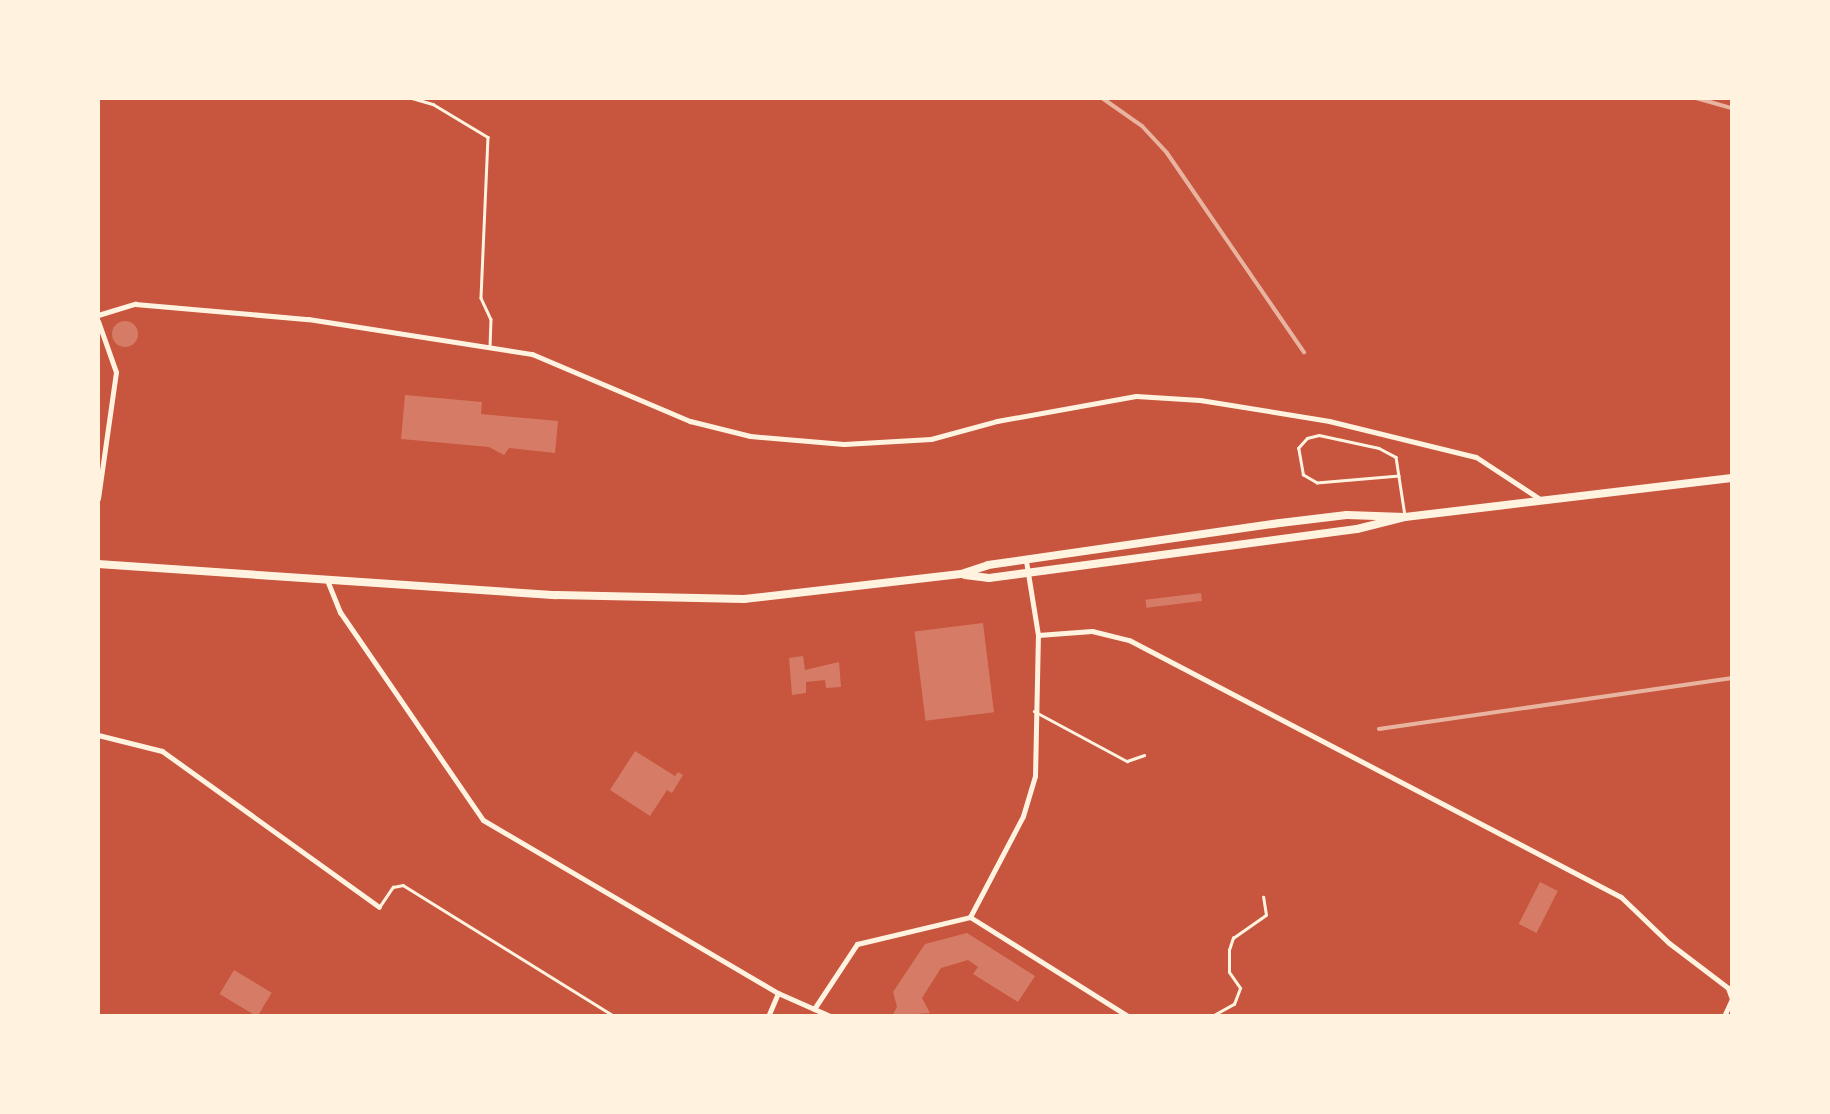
<!DOCTYPE html>
<style>
body{margin:0}
#map{position:relative;width:1830px;height:1114px;overflow:hidden;background:#c8553d;font-family:"Nunito Sans",sans-serif}
div>[style]{position:absolute}
.building>*{inset:0;background:#d67c66;transform-origin:0 0}
.round{border-radius:50%}
.path>*{height:2.5px;margin:-1.25px;padding:0 1.25px;transform-origin:1.25px;border-radius:1.25px;background:#fff3e0}
.service>*{height:2.5px;margin:-1.25px;padding:0 1.25px;transform-origin:1.25px;border-radius:1.25px;background:#fff3e0}
.minor>*{height:5px;margin:-2.5px;padding:0 2.5px;transform-origin:2.5px;border-radius:2.5px;background:#fff3e0}
.tertiary>*{height:5px;margin:-2.5px;padding:0 2.5px;transform-origin:2.5px;border-radius:2.5px;background:#fff3e0}
.primary>*{height:8px;margin:-4px;padding:0 4px;transform-origin:4px;border-radius:4px;background:#fff3e0}
.rail>*{height:4px;margin:-2px;padding:0 2px;transform-origin:2px;border-radius:2px;background:#e9b49f}
span{translate:-50% -50%;white-space:nowrap;text-align:center;line-height:1.15;-webkit-text-stroke:9px #fff3e0;paint-order:stroke}
.frame{position:absolute;inset:0;border:100px solid #fff3e0;pointer-events:none}
</style>
<div id="map">
<div class="building">
<div class="round" style="left:112px;top:321px;width:26px;height:26px"></div>
<div style="clip-path:polygon(405px 395px,482px 402px,481px 414px,558px 421px,555px 453px,509px 448px,504px 455px,489px 447px,401px 439px)"></div>
<div style="left:1201px;top:593px;width:8px;height:56px;rotate:83deg"></div>
<div style="left:983px;top:623px;width:90px;height:69px;rotate:83deg"></div>
<div style="clip-path:polygon(803px 656px,805px 670px,839px 662px,841px 687px,826px 688px,825px 680px,806px 682px,806px 693px,792px 695px,789px 658px)"></div>
<div style="clip-path:polygon(635px 751px,675px 776px,678px 772px,683px 775px,672px 793px,667px 790px,650px 816px,610px 790px)"></div>
<div style="left:1540px;top:882px;width:20px;height:47px;rotate:27deg"></div>
<div style="clip-path:polygon(967px 933px,1035px 976px,1018px 1002px,973px 974px,978px 967px,968px 960px,941px 968px,922px 998px,930px 1013px,892px 1016px,897px 1007px,893px 992px,925px 944px)"></div>
<div style="left:234px;top:970px;width:44px;height:28px;rotate:31deg"></div>
</div>
<div class="path">
<div style="left:1212px;top:1016px;width:25px;rotate:-29deg"></div>
<div style="left:1234px;top:1004px;width:17px;rotate:-69deg"></div>
<div style="left:1240px;top:988px;width:19px;rotate:-125deg"></div>
<div style="left:1229px;top:972px;width:22px;rotate:-90deg"></div>
<div style="left:1229px;top:950px;width:13px;rotate:-72deg"></div>
<div style="left:1233px;top:938px;width:40px;rotate:-34.9deg"></div>
<div style="left:1266px;top:915px;width:18px;rotate:-99deg"></div>
</div>
<div class="service">
<div style="left:412px;top:98px;width:22px;rotate:16deg"></div>
<div style="left:433px;top:104px;width:64px;rotate:31deg"></div>
<div style="left:488px;top:137px;width:161px;rotate:92.5deg"></div>
<div style="left:481px;top:298px;width:23px;rotate:65deg"></div>
<div style="left:491px;top:319px;width:26px;rotate:92deg"></div>
<div style="left:1399px;top:476px;width:82px;rotate:175.1deg"></div>
<div style="left:1317px;top:483px;width:16px;rotate:-150deg"></div>
<div style="left:1303px;top:475px;width:27px;rotate:-100deg"></div>
<div style="left:1298px;top:448px;width:13px;rotate:-48deg"></div>
<div style="left:1307px;top:438px;width:12px;rotate:-14deg"></div>
<div style="left:1319px;top:435px;width:61px;rotate:12.2deg"></div>
<div style="left:1379px;top:448px;width:19px;rotate:28deg"></div>
<div style="left:1396px;top:457px;width:60px;rotate:81.3deg"></div>
<div style="left:1034px;top:711px;width:106px;rotate:28.3deg"></div>
<div style="left:1127px;top:761px;width:18px;rotate:-19deg"></div>
<div style="left:380px;top:906px;width:23px;rotate:-56deg"></div>
<div style="left:393px;top:887px;width:10px;rotate:-11deg"></div>
<div style="left:403px;top:885px;width:248px;rotate:31.8deg"></div>
</div>
<div class="minor">
<div style="left:98px;top:315px;width:39px;rotate:-17deg"></div>
<div style="left:135px;top:304px;width:174px;rotate:5deg"></div>
<div style="left:308px;top:319px;width:227px;rotate:8.9deg"></div>
<div style="left:532px;top:354px;width:172px;rotate:23deg"></div>
<div style="left:690px;top:421px;width:62px;rotate:14deg"></div>
<div style="left:750px;top:436px;width:94px;rotate:4.9deg"></div>
<div style="left:844px;top:444px;width:87px;rotate:-3.3deg"></div>
<div style="left:931px;top:439px;width:68px;rotate:-15.3deg"></div>
<div style="left:997px;top:421px;width:141px;rotate:-10.2deg"></div>
<div style="left:1136px;top:396px;width:64px;rotate:3.6deg"></div>
<div style="left:1200px;top:400px;width:131px;rotate:9.2deg"></div>
<div style="left:1329px;top:421px;width:151px;rotate:13.8deg"></div>
<div style="left:1476px;top:457px;width:77px;rotate:33.3deg"></div>
<div style="left:98px;top:321px;width:54px;rotate:70.6deg"></div>
<div style="left:116px;top:372px;width:128px;rotate:98.1deg"></div>
<div style="left:1038px;top:635px;width:54px;rotate:-4.2deg"></div>
<div style="left:1092px;top:631px;width:38px;rotate:14deg"></div>
<div style="left:1129px;top:640px;width:555px;rotate:27.58deg"></div>
<div style="left:1621px;top:897px;width:66px;rotate:43.8deg"></div>
<div style="left:1669px;top:943px;width:74px;rotate:37.3deg"></div>
<div style="left:1728px;top:988px;width:12px;rotate:70deg"></div>
<div style="left:1732px;top:999px;width:19px;rotate:115deg"></div>
<div style="left:98px;top:735px;width:66px;rotate:14deg"></div>
<div style="left:162px;top:751px;width:267px;rotate:35.7deg"></div>
<div style="left:970px;top:917px;width:186px;rotate:32.1deg"></div>
<div style="left:778px;top:993px;width:57px;rotate:23.9deg"></div>
<div style="left:814px;top:1009px;width:78px;rotate:-56.5deg"></div>
<div style="left:857px;top:944px;width:116px;rotate:-13.4deg"></div>
<div style="left:970px;top:917px;width:114px;rotate:-62.3deg"></div>
<div style="left:1023px;top:816px;width:42px;rotate:-73.3deg"></div>
<div style="left:1035px;top:776px;width:141px;rotate:-88.8deg"></div>
<div style="left:1038px;top:635px;width:75px;rotate:-99.2deg"></div>
</div>
<div class="tertiary">
<div style="left:327px;top:580px;width:35px;rotate:68deg"></div>
<div style="left:340px;top:612px;width:252px;rotate:55.5deg"></div>
<div style="left:483px;top:820px;width:342px;rotate:30.4deg"></div>
<div style="left:778px;top:993px;width:25px;rotate:113deg"></div>
</div>
<div class="primary">
<div style="left:98px;top:564px;width:459px;rotate:3.9deg"></div>
<div style="left:556px;top:595px;width:188px;rotate:1.2deg"></div>
<div style="left:744px;top:599px;width:218px;rotate:-6.6deg"></div>
<div style="left:961px;top:574px;width:28px;rotate:-18deg"></div>
<div style="left:988px;top:565px;width:295px;rotate:-8.2deg"></div>
<div style="left:1280px;top:523px;width:67px;rotate:-6.8deg"></div>
<div style="left:1347px;top:515px;width:58px;rotate:2deg"></div>
<div style="left:965px;top:575px;width:24px;rotate:7deg"></div>
<div style="left:989px;top:578px;width:371px;rotate:-7.6deg"></div>
<div style="left:1357px;top:529px;width:49px;rotate:-14deg"></div>
<div style="left:1405px;top:517px;width:329px;rotate:-6.8deg"></div>
</div>
<div class="rail">
<div style="left:1102px;top:98px;width:49px;rotate:35deg"></div>
<div style="left:1142px;top:126px;width:37px;rotate:47deg"></div>
<div style="left:1167px;top:153px;width:242px;rotate:55.5deg"></div>
<div style="left:1696px;top:98px;width:37px;rotate:16deg"></div>
<div style="left:1379px;top:729px;width:357px;rotate:-8.2deg"></div>
</div>
<div class="frame"></div>
</div>
